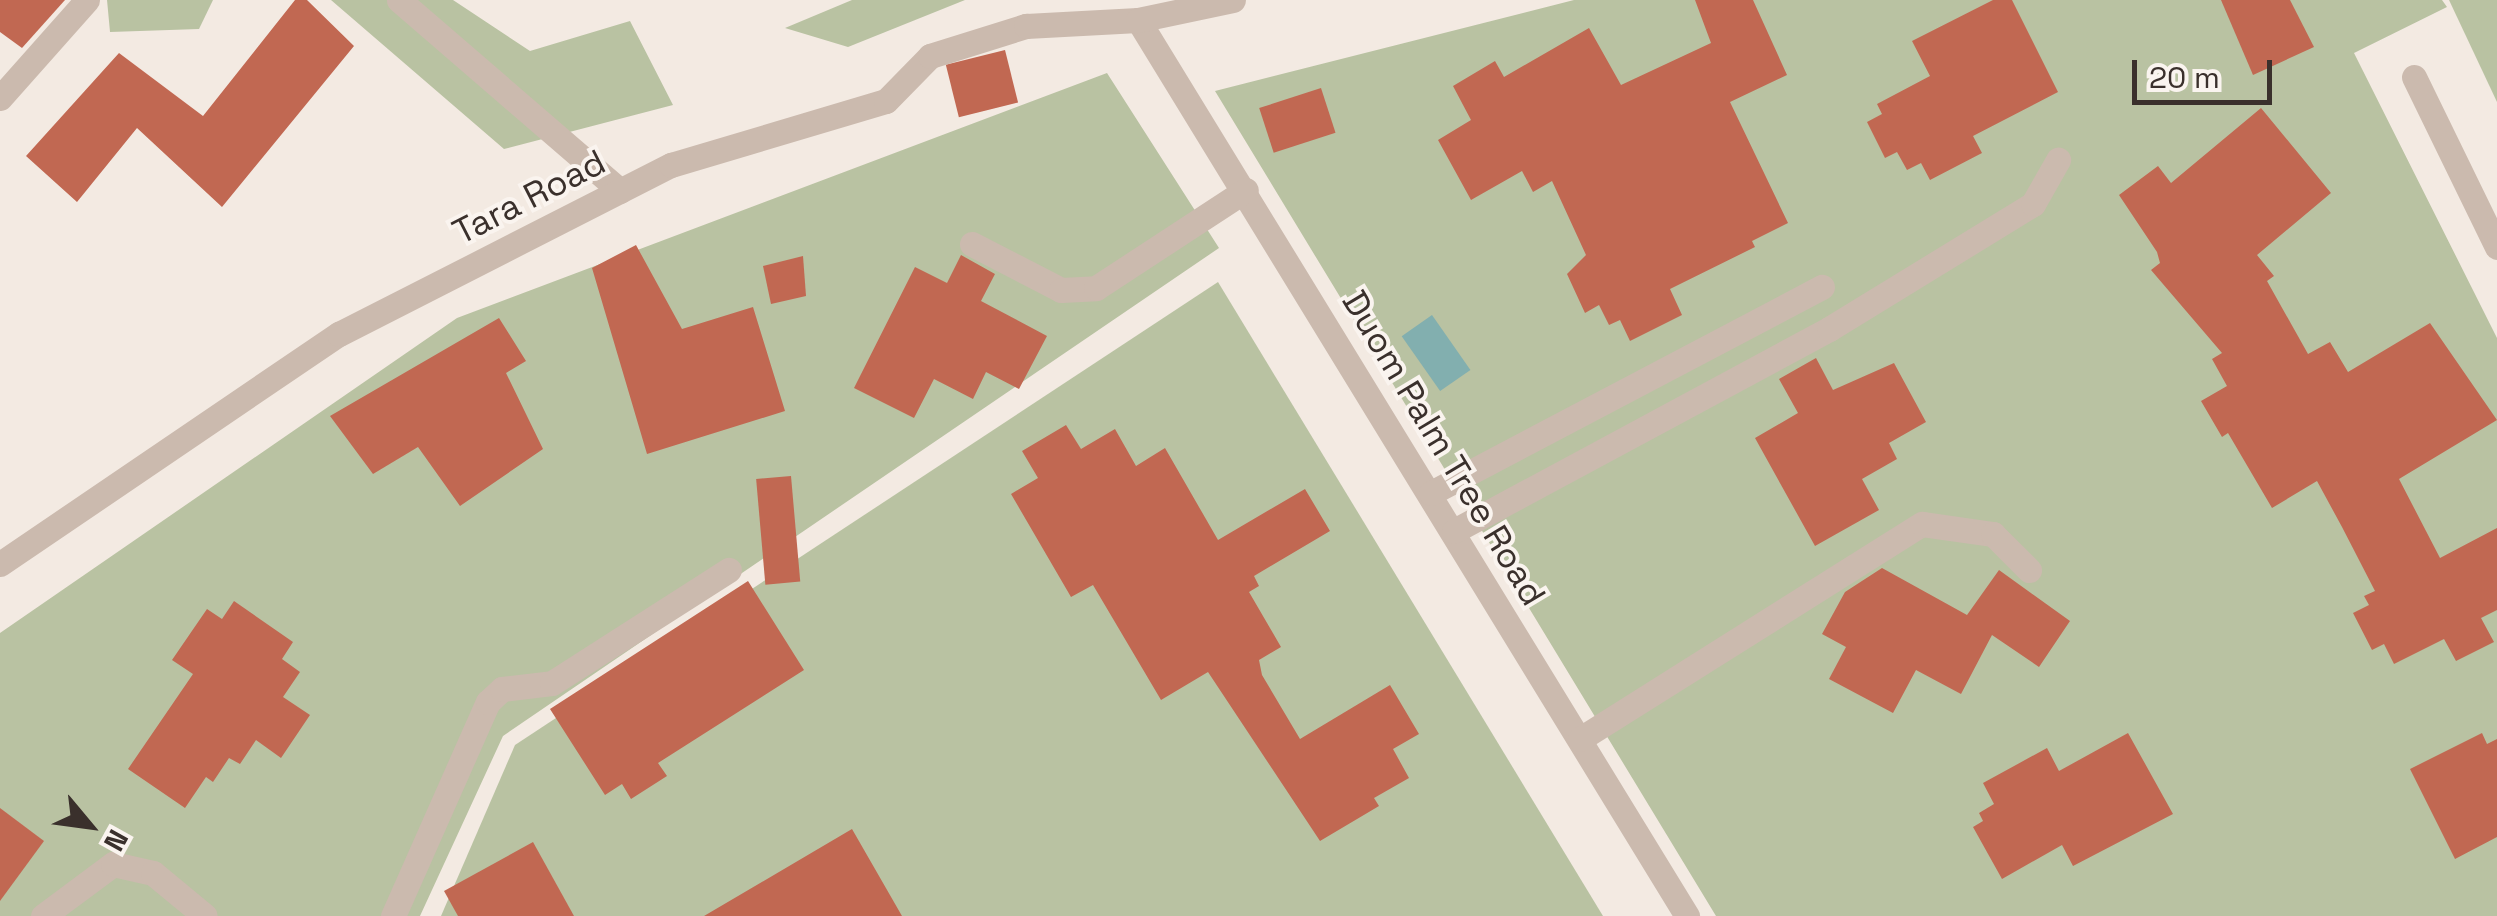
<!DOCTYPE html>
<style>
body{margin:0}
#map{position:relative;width:2497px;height:916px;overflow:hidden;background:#f3eae2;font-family:"Space Grotesk",sans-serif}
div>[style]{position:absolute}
.green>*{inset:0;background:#b9c2a2}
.water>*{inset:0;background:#82afaf;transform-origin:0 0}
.building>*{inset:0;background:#c16852;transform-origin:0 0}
.minor>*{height:25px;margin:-12.5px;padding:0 12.5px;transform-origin:12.5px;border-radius:12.5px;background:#cbbaae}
span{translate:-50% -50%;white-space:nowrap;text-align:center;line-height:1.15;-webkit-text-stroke:8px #faf4ef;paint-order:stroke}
.street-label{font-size:35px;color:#3a302c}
.north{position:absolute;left:40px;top:776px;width:100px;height:100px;-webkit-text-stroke:8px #faf4ef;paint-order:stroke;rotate:119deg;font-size:28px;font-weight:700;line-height:40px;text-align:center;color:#3a302c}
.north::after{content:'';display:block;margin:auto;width:35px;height:45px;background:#3a302c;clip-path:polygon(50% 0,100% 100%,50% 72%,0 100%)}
.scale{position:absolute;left:2132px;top:60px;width:140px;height:45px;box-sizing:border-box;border:5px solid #3a302c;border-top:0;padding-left:12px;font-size:30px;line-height:35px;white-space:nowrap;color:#3a302c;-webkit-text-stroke:8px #faf4ef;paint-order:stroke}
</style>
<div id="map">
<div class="green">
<div style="clip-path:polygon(107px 0,213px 0,199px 29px,110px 32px)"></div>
<div style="clip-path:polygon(331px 0,453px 0,530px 51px,630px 21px,673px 105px,504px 149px)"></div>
<div style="clip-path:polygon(852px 0,965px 0,848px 47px,785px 28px)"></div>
<div style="clip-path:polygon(1574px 0,2442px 0,2447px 7px,2354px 53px,2497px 338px,2497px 916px,1716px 916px,1215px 91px)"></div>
<div style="clip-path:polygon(2449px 0,2497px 0,2497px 102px)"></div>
<div style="clip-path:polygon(1107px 73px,1219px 248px,503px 736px,420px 916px,0 916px,0 633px,457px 318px)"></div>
<div style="clip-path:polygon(1218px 282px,1603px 916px,441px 916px,515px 745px)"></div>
</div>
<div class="water">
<div style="left:1432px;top:315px;width:67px;height:37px;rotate:55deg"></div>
</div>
<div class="building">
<div style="clip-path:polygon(0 0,65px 0,22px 48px,0 32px)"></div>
<div style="clip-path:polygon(295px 0,307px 0,354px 46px,222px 207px,137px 128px,77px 202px,26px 156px,119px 53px,203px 116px)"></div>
<div style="clip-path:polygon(1695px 0,1753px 0,1787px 75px,1730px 102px,1788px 223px,1752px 241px,1755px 247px,1670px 289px,1682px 315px,1630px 341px,1620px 320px,1609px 325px,1599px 305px,1585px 313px,1567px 274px,1586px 255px,1552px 181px,1533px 192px,1522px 171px,1471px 200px,1438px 140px,1471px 120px,1453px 86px,1495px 61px,1504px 77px,1589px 28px,1621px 85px,1711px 43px)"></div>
<div style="clip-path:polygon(1993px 0,2012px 0,2058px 92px,1973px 136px,1982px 153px,1930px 180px,1921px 163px,1907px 170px,1897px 152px,1885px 158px,1867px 122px,1882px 114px,1877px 104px,1930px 76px,1912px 41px)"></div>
<div style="clip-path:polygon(2221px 0,2290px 0,2314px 47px,2253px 75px)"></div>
<div style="left:1005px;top:50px;width:54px;height:61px;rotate:76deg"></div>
<div style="left:1321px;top:88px;width:47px;height:65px;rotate:72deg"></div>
<div style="clip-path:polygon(2261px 108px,2331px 193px,2257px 255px,2274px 276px,2267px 281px,2308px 354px,2330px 342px,2348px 372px,2430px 323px,2497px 420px,2399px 479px,2440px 558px,2497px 528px,2497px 610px,2481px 618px,2494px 642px,2456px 661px,2444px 639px,2394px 664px,2384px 644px,2372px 650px,2353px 613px,2369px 605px,2364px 596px,2375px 591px,2342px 527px,2317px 481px,2272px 508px,2228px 433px,2222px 437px,2201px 401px,2227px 386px,2212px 359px,2222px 353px,2151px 270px,2160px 263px,2157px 252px,2119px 195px,2158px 166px,2171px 183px)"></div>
<div style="clip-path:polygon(636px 245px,682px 329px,753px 307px,785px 411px,647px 454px,592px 268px)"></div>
<div style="clip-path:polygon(961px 255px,995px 274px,981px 301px,1047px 336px,1019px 389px,986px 372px,973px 399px,934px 379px,914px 418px,854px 388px,915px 267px,947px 283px)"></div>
<div style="clip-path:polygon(803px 256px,806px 296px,771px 304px,763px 266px)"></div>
<div style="clip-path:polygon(499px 318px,526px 361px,506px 373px,543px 449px,460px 506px,418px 447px,373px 474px,330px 416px)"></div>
<div style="clip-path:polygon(1816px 358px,1833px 390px,1894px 363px,1926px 422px,1889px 443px,1897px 459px,1862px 479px,1879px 510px,1815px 546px,1755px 438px,1798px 413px,1779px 379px)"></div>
<div style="clip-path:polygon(1066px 425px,1081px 449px,1115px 429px,1136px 466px,1165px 448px,1218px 540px,1305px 489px,1330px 531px,1254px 576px,1259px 586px,1249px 592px,1281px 647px,1259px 660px,1262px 675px,1300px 739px,1390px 685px,1419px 734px,1393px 749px,1409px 778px,1374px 798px,1379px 806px,1320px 841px,1208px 672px,1161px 700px,1093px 585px,1071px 597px,1011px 494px,1038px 478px,1022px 451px)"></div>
<div style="left:791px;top:476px;width:106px;height:35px;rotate:85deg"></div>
<div style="clip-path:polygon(1882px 568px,1967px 615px,1999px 570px,2070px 621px,2039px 667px,1992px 635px,1961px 694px,1916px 670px,1893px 713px,1829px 679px,1846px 647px,1822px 634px,1845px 592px)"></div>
<div style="clip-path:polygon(748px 581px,804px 670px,658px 763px,667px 776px,631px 799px,622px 784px,605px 795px,550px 709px)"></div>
<div style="clip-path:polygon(234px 601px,293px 642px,282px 659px,300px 672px,283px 697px,310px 715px,281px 758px,256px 740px,240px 764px,229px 758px,213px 782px,206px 777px,185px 808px,128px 769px,193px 674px,172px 660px,207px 609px,222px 619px)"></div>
<div style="clip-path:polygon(2128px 733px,2173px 814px,2073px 866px,2062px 845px,2002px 879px,1973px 827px,1983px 821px,1979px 813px,1994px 804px,1983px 783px,2047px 748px,2059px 771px)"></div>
<div style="clip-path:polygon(2482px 733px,2487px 744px,2497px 739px,2497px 837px,2455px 859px,2410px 769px)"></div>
<div style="clip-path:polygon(0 808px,44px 841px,0 901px)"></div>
<div style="clip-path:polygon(852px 829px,902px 916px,704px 916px,818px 849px)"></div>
<div style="clip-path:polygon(533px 842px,574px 916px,458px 916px,444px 891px)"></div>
</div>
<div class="minor">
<div style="left:399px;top:0;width:292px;rotate:40.8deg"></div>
<div style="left:1138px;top:20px;width:1051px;rotate:58.5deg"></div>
<div style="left:2414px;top:77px;width:189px;rotate:64deg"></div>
<div style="left:0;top:98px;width:131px;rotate:-48.4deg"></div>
<div style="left:972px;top:244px;width:100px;rotate:27.3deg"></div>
<div style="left:1061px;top:290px;width:35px;rotate:-3deg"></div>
<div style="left:1096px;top:288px;width:179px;rotate:-33.2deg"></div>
<div style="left:1431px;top:493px;width:442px;rotate:-27.8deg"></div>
<div style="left:1454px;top:531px;width:426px;rotate:-28.3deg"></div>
<div style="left:1829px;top:329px;width:239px;rotate:-31.5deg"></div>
<div style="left:2033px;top:204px;width:51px;rotate:-60.4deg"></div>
<div style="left:0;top:564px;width:410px;rotate:-34.2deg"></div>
<div style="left:339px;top:334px;width:373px;rotate:-27deg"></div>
<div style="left:671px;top:165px;width:224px;rotate:-16.6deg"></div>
<div style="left:886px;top:101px;width:63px;rotate:-45.6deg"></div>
<div style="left:930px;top:56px;width:101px;rotate:-17.4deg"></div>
<div style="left:1026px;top:26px;width:112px;rotate:-3.1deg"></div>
<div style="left:1138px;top:20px;width:97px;rotate:-11.9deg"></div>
<div style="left:1580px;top:739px;width:404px;rotate:-32.2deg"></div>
<div style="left:1922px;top:524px;width:72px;rotate:8deg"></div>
<div style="left:1993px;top:534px;width:51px;rotate:45deg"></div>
<div style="left:43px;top:916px;width:87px;rotate:-36.6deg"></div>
<div style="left:113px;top:864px;width:41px;rotate:12.7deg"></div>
<div style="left:153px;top:873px;width:67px;rotate:39.6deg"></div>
<div style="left:393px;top:916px;width:234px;rotate:-66.1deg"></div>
<div style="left:488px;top:702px;width:19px;rotate:-43deg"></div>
<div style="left:502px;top:689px;width:50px;rotate:-6.8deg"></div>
<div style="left:552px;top:683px;width:210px;rotate:-32.6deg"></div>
</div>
<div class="street-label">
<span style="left:529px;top:197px;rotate:-27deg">Tara Road</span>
<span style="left:1444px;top:448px;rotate:59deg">Duom Palm Tree Road</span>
</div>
<div class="north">N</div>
<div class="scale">20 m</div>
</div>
